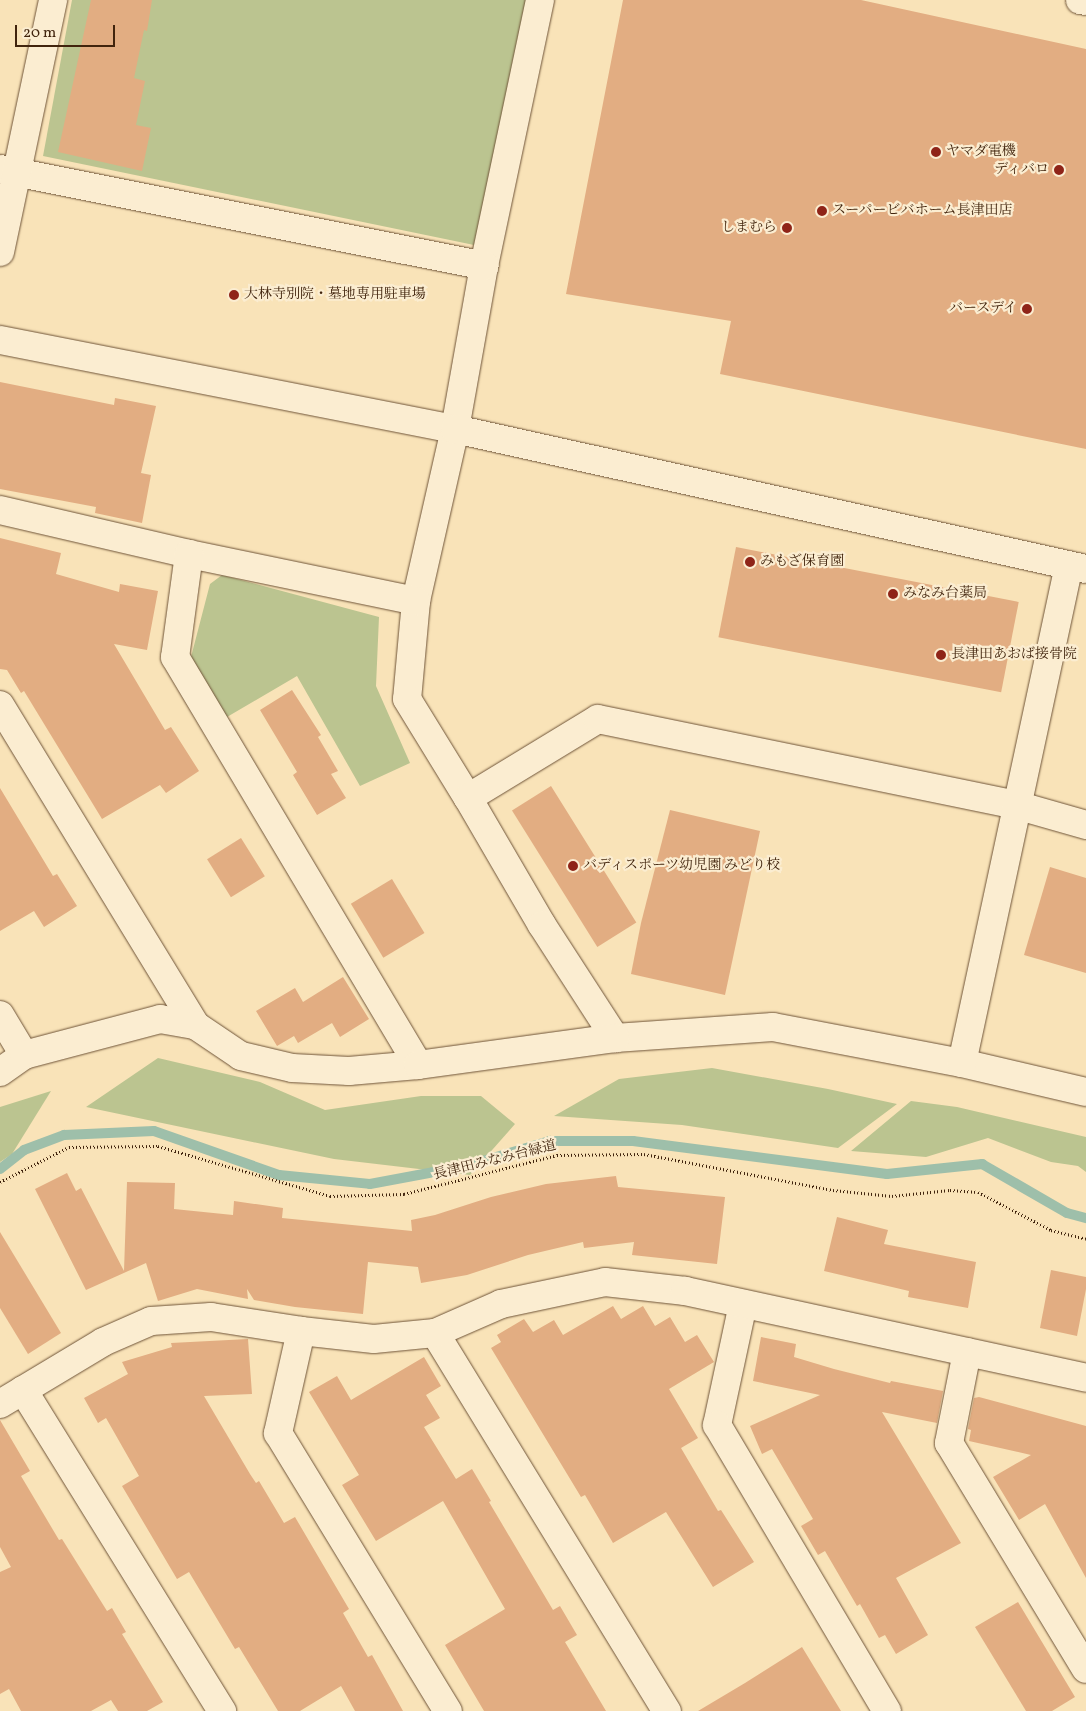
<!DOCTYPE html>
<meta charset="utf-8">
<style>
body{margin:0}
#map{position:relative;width:1086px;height:1711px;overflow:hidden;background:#f9e3b8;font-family:Vollkorn,"Noto Serif JP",serif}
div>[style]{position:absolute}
.green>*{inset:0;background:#bbc490}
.stream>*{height:10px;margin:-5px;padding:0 5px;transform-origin:5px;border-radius:5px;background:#9ebfaa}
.building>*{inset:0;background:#e2ad82;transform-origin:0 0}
.path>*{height:3px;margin-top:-1.5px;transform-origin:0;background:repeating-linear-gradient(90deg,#41240d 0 1px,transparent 0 3.5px)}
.roads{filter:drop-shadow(0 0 1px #6f5438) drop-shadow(0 0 1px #6f5438)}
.minor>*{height:28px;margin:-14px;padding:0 14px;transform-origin:14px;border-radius:14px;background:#fbedd1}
.tertiary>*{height:28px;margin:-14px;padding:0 14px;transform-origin:14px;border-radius:14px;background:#fbedd1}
.dots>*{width:14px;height:14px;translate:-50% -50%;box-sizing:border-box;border:2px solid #fbedd1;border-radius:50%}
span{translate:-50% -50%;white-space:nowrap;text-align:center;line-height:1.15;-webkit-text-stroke:4.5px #fbedd1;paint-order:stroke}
.poi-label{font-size:14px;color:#41240d}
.left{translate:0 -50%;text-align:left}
.right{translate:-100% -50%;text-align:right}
.street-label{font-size:14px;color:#41240d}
.scale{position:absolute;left:15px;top:25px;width:100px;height:22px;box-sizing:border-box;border:2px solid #41240d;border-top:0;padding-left:6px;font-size:15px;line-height:18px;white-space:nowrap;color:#41240d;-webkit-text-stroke:4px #fbedd1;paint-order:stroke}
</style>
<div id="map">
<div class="green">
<div style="clip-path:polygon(72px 0,532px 0,474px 245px,43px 156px)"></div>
<div style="clip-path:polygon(222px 575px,379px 617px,376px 686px,410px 763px,360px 786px,297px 676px,227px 717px,191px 657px,210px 584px)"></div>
<div style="clip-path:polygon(158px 1058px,260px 1082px,325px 1110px,421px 1096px,481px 1096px,515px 1124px,470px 1175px,334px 1159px,86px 1107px)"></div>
<div style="clip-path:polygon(712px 1068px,828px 1089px,897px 1104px,838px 1148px,682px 1125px,554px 1116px,619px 1079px)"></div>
<div style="clip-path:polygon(51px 1091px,12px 1154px,0 1162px,0 1107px)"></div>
<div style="clip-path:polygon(911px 1101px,957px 1107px,1086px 1137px,1086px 1172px,1078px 1166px,1051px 1162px,988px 1138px,926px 1157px,851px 1151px)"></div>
</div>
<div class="stream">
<div style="left:0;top:1169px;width:31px;rotate:-38deg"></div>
<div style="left:24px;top:1150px;width:43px;rotate:-20.6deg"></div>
<div style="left:64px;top:1135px;width:90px;rotate:-2.5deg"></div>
<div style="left:154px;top:1131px;width:133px;rotate:19.4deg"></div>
<div style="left:279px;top:1175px;width:91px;rotate:5.6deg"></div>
<div style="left:370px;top:1184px;width:98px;rotate:-10.6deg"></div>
<div style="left:466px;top:1166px;width:88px;rotate:-16.6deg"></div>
<div style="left:550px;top:1141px;width:83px"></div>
<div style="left:633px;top:1141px;width:256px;rotate:7.4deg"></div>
<div style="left:887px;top:1174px;width:96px;rotate:-6deg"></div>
<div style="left:982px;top:1164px;width:98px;rotate:30deg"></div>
<div style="left:1067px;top:1213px;width:20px;rotate:15deg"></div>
</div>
<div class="building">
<div style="clip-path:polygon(91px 0,152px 0,147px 31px,144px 30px,134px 78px,145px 81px,136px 125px,151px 128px,142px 171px,58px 152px)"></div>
<div style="clip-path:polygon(623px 0,861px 0,1086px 49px,1086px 449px,720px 374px,731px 321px,566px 294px)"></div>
<div style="clip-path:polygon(0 382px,114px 405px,115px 398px,156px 406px,141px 473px,151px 475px,142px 523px,95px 513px,96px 507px,0 489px)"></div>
<div style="clip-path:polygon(0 538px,61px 553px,56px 574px,119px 592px,120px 584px,158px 591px,147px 650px,114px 644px,165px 730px,171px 727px,199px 771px,166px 793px,160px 785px,102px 819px,24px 691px,21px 693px,7px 670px,0 669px)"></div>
<div style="left:736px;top:547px;width:288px;height:92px;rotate:11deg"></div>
<div style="clip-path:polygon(292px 690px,321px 735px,318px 737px,338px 771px,331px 774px,346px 798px,317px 815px,293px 775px,297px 772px,260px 710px)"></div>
<div style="left:551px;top:786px;width:161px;height:46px;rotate:58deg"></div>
<div style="clip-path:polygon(0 788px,53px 876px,57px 874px,77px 906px,44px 927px,34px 911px,0 931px)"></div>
<div style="clip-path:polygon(670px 810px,760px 831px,725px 995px,631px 974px,641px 923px)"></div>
<div style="left:241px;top:838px;width:45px;height:40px;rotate:58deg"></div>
<div style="clip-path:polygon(1050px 867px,1086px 878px,1086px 973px,1024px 955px)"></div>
<div style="left:392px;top:879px;width:63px;height:48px;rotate:59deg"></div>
<div style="clip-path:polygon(343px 977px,369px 1019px,340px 1037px,332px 1023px,298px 1043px,294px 1036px,277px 1046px,256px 1011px,295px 988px,303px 1002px)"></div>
<div style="clip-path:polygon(67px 1173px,76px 1191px,81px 1188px,124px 1271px,127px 1182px,175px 1183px,174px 1209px,233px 1215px,234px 1201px,283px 1208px,282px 1218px,412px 1231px,411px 1220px,435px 1215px,491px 1197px,546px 1184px,616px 1176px,618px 1187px,725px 1197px,717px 1264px,632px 1255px,634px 1242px,584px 1248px,583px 1242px,528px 1255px,467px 1275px,421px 1283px,418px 1267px,368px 1262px,363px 1314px,295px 1307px,254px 1300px,247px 1289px,248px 1299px,197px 1289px,158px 1301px,146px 1263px,86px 1290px,35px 1189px)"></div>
<div style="clip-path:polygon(837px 1217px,888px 1230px,884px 1244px,976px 1262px,968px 1308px,908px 1297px,909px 1291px,824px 1271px)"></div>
<div style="clip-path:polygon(0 1232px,61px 1333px,28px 1354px,0 1308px)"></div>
<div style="clip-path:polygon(1051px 1270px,1086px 1277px,1086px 1289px,1077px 1336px,1040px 1328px)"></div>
<div style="clip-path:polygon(613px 1306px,621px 1319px,643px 1306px,655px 1326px,670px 1317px,685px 1342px,697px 1335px,714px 1362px,669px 1389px,698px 1438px,681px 1448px,718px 1511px,721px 1510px,754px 1562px,713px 1587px,666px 1512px,613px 1543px,585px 1495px,581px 1497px,491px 1348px,501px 1342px,497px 1335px,524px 1319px,533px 1332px,554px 1320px,563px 1335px)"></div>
<div style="clip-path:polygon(761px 1337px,796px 1344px,794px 1357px,834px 1369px,890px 1383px,891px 1381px,943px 1391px,937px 1423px,882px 1412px,961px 1543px,896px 1578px,928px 1635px,896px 1654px,885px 1635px,879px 1638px,860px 1604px,857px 1606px,825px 1551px,818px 1555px,801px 1526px,813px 1519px,772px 1449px,762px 1454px,750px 1426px,820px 1395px,753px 1381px)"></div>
<div style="clip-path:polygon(248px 1339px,252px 1394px,204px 1396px,250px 1474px,256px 1483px,259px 1481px,284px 1523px,295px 1517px,349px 1609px,343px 1613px,368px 1657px,372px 1655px,403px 1711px,355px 1711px,341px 1686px,300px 1711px,278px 1711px,239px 1647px,235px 1649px,189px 1572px,177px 1579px,122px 1486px,139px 1476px,106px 1418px,98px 1423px,84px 1398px,128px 1374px,122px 1362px,172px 1347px,171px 1343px)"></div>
<div style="clip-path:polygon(424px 1357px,441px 1386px,426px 1395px,440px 1418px,424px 1427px,456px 1479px,472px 1469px,491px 1501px,489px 1502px,553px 1610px,560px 1606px,577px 1635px,565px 1642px,606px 1711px,484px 1711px,445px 1645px,505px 1609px,443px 1501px,376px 1541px,342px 1485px,359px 1475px,309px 1392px,337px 1376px,351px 1400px)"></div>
<div style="clip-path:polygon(979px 1397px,1086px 1426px,1086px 1578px,1045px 1504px,1019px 1520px,993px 1477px,1031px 1455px,969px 1441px,971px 1430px,968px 1429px,974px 1398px)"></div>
<div style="clip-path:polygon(0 1420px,30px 1471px,21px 1476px,59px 1540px,62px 1539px,107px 1611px,112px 1608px,126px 1632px,122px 1634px,163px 1702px,147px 1711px,118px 1711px,111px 1700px,91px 1711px,21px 1711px,9px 1689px,0 1694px,0 1572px,11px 1567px,0 1547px)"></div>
<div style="clip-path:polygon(1018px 1602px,1075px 1697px,1052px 1711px,1026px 1711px,975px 1627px)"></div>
<div style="clip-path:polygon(802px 1647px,841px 1711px,698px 1711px,745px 1683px)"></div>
</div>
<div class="path">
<div style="left:0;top:1182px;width:77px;rotate:-26.9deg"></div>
<div style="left:69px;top:1147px;width:89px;rotate:-0.6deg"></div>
<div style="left:158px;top:1146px;width:179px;rotate:16.2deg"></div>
<div style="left:330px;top:1196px;width:74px;rotate:-1.5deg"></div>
<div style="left:404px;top:1194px;width:158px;rotate:-14.3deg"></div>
<div style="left:557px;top:1155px;width:87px;rotate:-0.7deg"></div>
<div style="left:644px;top:1154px;width:192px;rotate:10.8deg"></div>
<div style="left:833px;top:1190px;width:59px;rotate:5.8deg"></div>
<div style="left:892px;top:1196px;width:58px;rotate:-5.9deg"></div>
<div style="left:950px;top:1190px;width:28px;rotate:4deg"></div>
<div style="left:978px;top:1192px;width:82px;rotate:27.5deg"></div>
<div style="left:1051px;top:1230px;width:36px;rotate:14deg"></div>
</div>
<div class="roads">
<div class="minor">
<div style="left:540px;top:0;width:272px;rotate:101.9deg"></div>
<div style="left:484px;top:266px;width:166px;rotate:100.1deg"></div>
<div style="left:455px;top:429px;width:176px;rotate:102.8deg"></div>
<div style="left:416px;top:601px;width:98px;rotate:95.2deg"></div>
<div style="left:407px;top:699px;width:116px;rotate:58.4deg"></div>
<div style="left:468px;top:798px;width:147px;rotate:59.8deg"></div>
<div style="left:542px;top:925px;width:135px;rotate:57.1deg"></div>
<div style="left:615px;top:1038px;width:158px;rotate:-4deg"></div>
<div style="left:773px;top:1027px;width:192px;rotate:10.8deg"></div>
<div style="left:962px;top:1063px;width:127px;rotate:13.2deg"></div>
<div style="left:1080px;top:0;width:6px;rotate:9deg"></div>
<div style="left:0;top:169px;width:494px;rotate:11.3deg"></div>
<div style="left:0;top:252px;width:258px;rotate:-78.1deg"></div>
<div style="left:0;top:510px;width:194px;rotate:13.1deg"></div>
<div style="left:189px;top:554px;width:232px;rotate:11.7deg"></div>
<div style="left:189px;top:554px;width:104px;rotate:97.7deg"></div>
<div style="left:175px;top:657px;width:475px;rotate:59.2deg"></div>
<div style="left:0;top:705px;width:375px;rotate:58.6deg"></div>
<div style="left:468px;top:798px;width:152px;rotate:-31.3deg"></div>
<div style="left:598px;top:719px;width:427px;rotate:11.6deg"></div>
<div style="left:1016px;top:805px;width:73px;rotate:15.9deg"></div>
<div style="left:0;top:1015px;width:47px;rotate:59deg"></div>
<div style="left:962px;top:1063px;width:509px;rotate:-77.87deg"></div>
<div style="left:0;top:1072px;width:29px;rotate:-35deg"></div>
<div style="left:24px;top:1055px;width:141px;rotate:-14.8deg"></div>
<div style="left:160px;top:1019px;width:36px;rotate:10deg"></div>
<div style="left:195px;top:1025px;width:55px;rotate:34deg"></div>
<div style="left:241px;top:1056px;width:52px;rotate:13.2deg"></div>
<div style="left:292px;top:1068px;width:57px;rotate:3deg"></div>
<div style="left:349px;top:1071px;width:69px;rotate:-5deg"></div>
<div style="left:418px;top:1065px;width:199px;rotate:-7.8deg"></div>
<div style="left:743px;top:1304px;width:124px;rotate:102.1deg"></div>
<div style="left:717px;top:1425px;width:333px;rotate:59.3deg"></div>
<div style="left:301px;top:1331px;width:105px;rotate:102.7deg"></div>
<div style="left:278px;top:1433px;width:326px;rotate:58.6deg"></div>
<div style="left:435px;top:1333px;width:444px;rotate:58.5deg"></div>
<div style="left:967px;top:1352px;width:93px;rotate:101.2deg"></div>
<div style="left:949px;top:1443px;width:264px;rotate:58.8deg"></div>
<div style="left:23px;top:1390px;width:378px;rotate:58.2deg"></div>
<div style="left:0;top:1404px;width:120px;rotate:-31deg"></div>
<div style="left:103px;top:1342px;width:52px;rotate:-23.6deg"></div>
<div style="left:151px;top:1321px;width:60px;rotate:-3.8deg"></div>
<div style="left:211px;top:1317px;width:91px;rotate:8.8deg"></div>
<div style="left:301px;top:1331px;width:73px;rotate:6.3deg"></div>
<div style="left:374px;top:1339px;width:61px;rotate:-5.6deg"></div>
<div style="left:435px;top:1333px;width:72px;rotate:-23.7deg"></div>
<div style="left:501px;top:1304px;width:106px;rotate:-11.9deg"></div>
<div style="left:605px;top:1282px;width:81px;rotate:6.4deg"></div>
<div style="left:685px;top:1291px;width:410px;rotate:12.2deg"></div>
</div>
<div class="tertiary">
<div style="left:0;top:340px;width:464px;rotate:11.1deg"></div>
<div style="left:455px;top:429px;width:646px;rotate:12.51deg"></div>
</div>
</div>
<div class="dots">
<div style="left:936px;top:152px;background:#8f2418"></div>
<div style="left:1059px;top:170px;background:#8f2418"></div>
<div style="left:822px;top:211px;background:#8f2418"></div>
<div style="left:787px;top:228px;background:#8f2418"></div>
<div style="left:234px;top:295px;background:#8f2418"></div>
<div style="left:1027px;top:309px;background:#8f2418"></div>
<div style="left:750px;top:562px;background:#8f2418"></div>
<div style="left:893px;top:594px;background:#8f2418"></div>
<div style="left:941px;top:655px;background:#8f2418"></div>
<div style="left:573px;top:866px;background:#8f2418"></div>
</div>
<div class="poi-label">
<span class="left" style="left:946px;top:152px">ヤマダ電機</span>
<span class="right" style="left:1049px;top:170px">ディバロ</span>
<span class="left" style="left:832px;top:211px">スーパービバホーム長津田店</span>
<span class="right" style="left:777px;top:228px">しまむら</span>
<span class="left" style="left:244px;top:295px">大林寺別院・墓地専用駐車場</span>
<span class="right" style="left:1017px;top:309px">バースデイ</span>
<span class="left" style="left:760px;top:562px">みもざ保育園</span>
<span class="left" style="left:903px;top:594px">みなみ台薬局</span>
<span class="left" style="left:951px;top:655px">長津田あおば接骨院</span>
<span class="left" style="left:583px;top:866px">バディスポーツ幼児園 みどり校</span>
</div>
<div class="street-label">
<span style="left:495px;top:1161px;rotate:-14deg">長津田みなみ台緑道</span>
</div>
<div class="scale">20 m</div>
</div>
